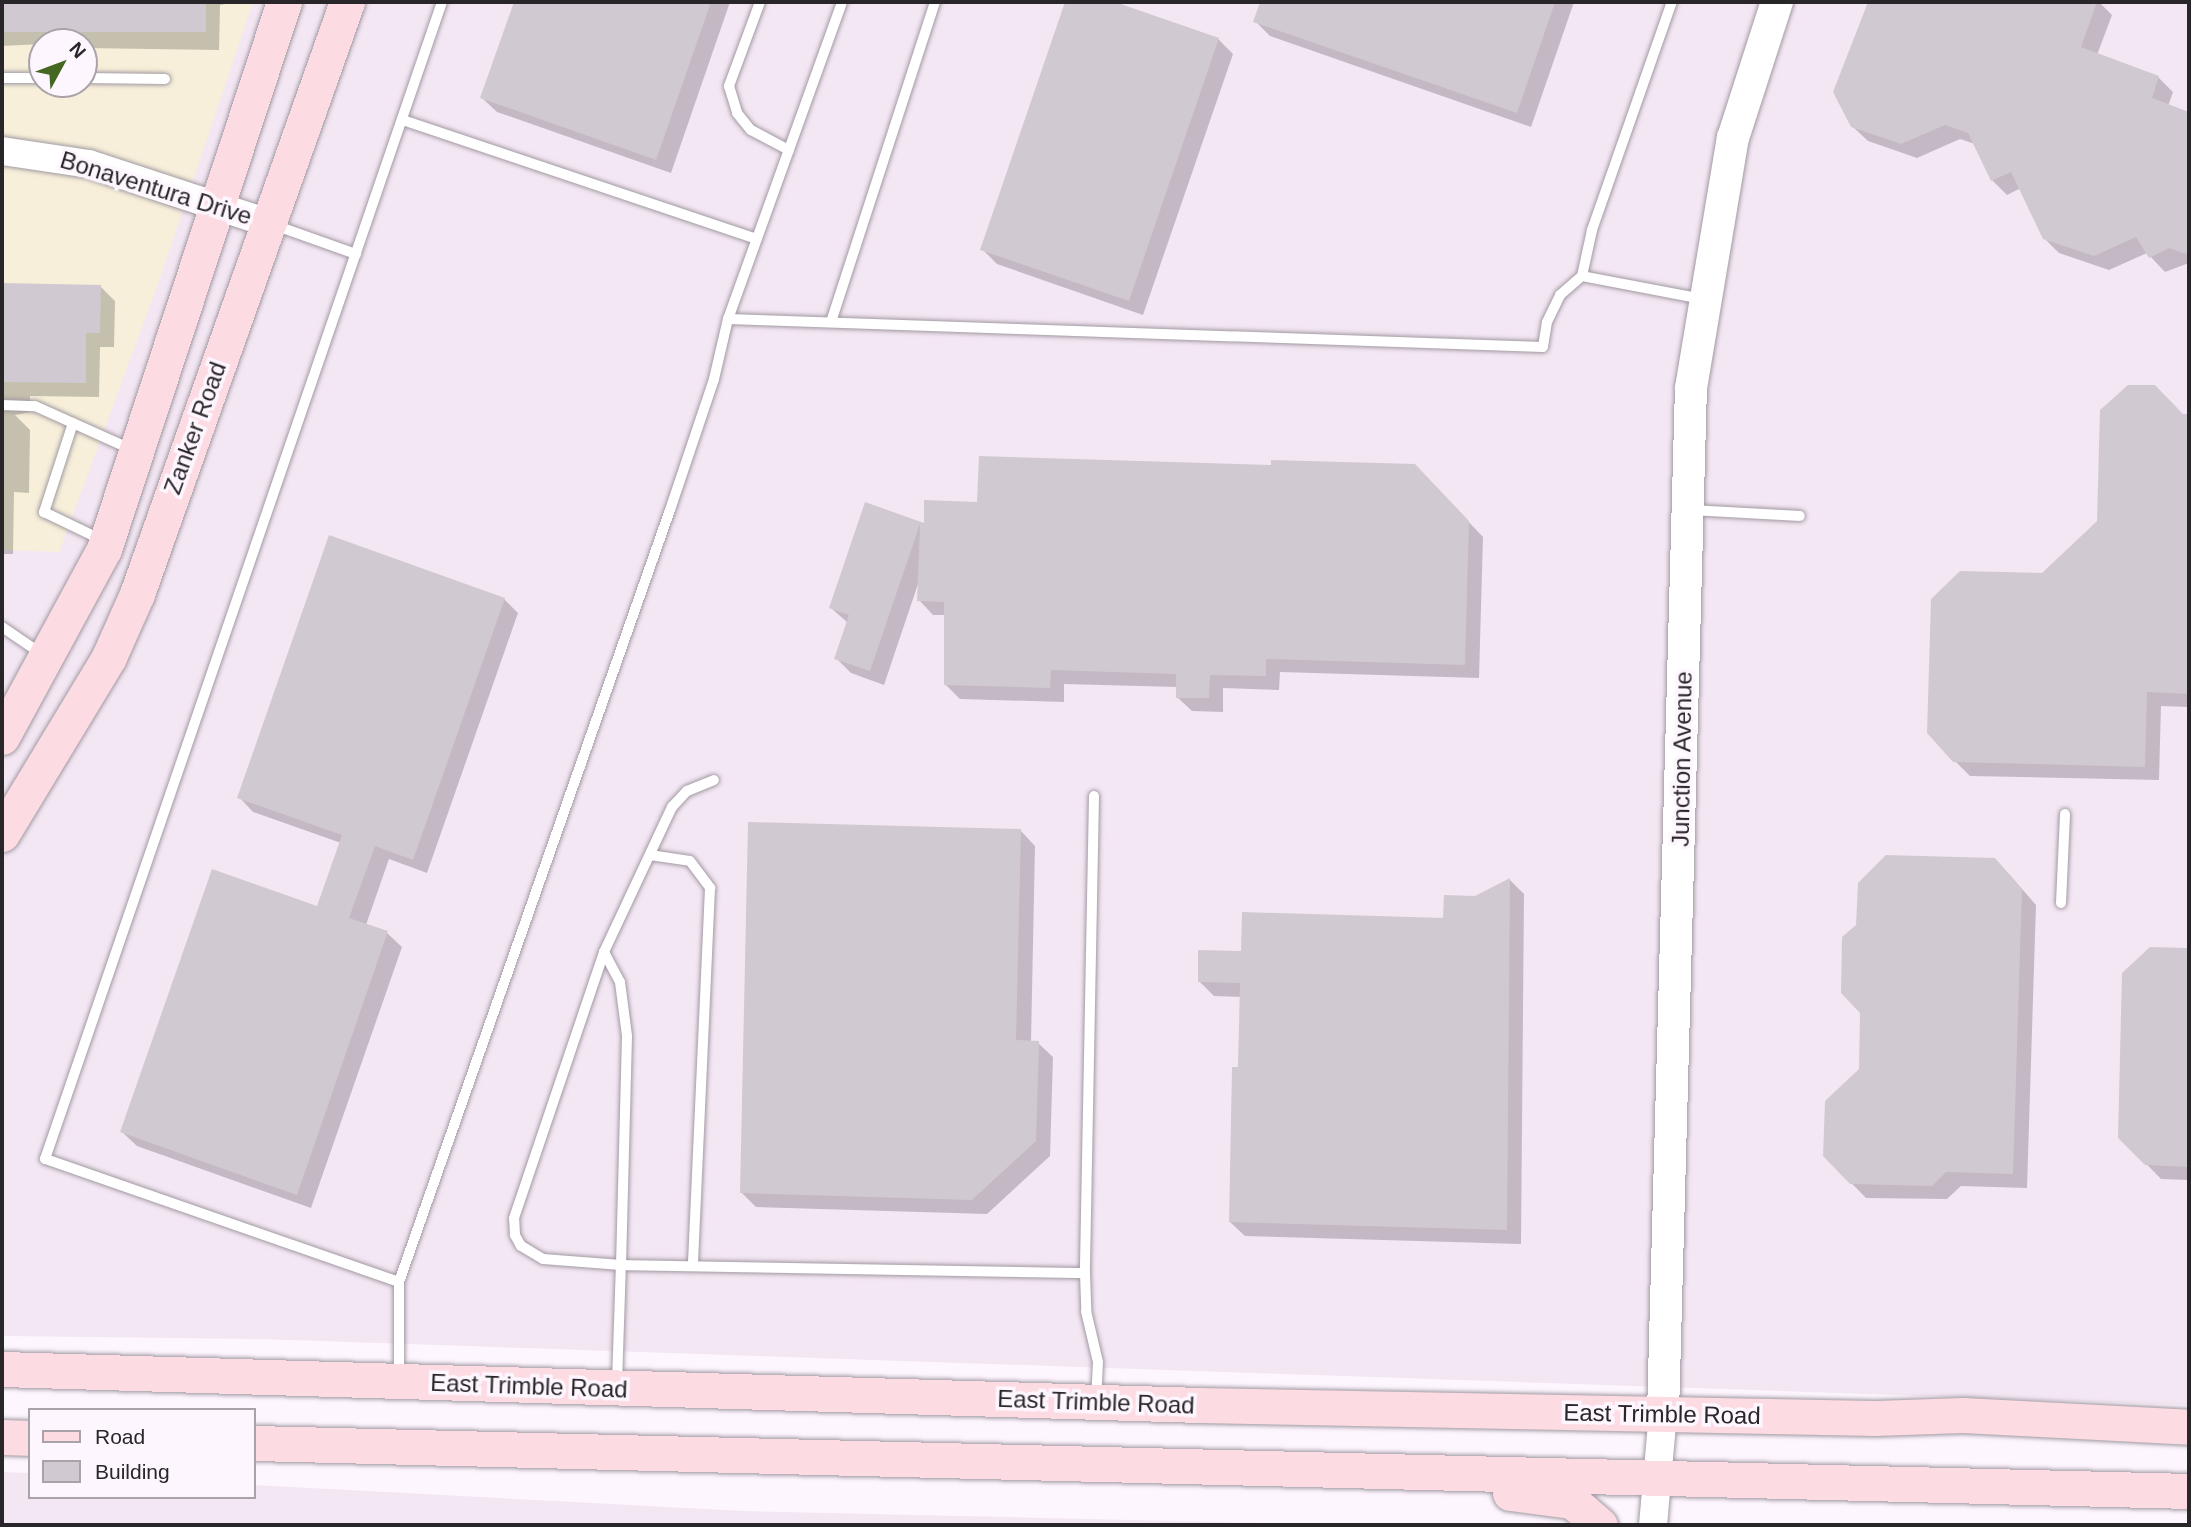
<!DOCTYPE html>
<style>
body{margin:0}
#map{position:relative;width:2191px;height:1527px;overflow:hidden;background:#fef6fe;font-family:Helvetica,sans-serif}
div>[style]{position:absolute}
.built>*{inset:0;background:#f4e7f4}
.industrial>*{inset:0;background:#f7efd9}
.shadow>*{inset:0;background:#0003}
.building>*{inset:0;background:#d1c9d1;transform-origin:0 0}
.roads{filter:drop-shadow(0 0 2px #a19aa2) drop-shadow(0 0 2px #a19aa2)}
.service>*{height:10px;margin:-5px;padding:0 5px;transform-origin:5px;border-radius:5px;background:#fff}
.tertiary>*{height:28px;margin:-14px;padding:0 14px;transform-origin:14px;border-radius:14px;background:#fff}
.secondary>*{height:32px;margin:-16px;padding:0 16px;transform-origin:16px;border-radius:16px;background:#fff}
.primary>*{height:35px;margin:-17.5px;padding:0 17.5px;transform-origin:17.5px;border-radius:17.5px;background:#fcdbe2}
span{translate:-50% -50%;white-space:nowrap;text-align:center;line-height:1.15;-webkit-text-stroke:7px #fef6fe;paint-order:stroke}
.street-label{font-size:24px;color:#292629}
.frame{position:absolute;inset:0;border:4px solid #292629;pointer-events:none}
.legend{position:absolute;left:28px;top:1408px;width:228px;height:91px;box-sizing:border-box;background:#fef6fe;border:2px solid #a9a3a9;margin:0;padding:9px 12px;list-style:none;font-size:21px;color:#292629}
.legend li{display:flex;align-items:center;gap:14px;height:35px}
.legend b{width:35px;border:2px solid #a9a3a9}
.north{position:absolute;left:28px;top:28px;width:70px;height:70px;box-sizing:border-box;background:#fef6fe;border:2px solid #a9a3a9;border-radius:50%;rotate:49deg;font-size:19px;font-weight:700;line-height:28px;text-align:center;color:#292629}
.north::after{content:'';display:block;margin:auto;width:24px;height:32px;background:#446821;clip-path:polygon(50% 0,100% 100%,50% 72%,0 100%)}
</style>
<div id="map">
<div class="built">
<div style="clip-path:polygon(evenodd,2px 2px,2189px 2px,2189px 1405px,260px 1339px,2px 1336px,2px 2px,42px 42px,84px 42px,84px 84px,42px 84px,42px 42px)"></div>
<div style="clip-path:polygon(2px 1472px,30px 1473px,30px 1497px,254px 1497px,254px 1485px,744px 1511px,1346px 1525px,2px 1525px)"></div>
</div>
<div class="industrial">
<div style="clip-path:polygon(evenodd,2px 2px,253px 2px,158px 284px,59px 552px,2px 550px,2px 2px,42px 42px,84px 42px,84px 84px,42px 84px,42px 42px)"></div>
</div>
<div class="shadow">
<div style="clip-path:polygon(2px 2px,235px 2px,220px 5px,219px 50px,84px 48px,84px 42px,2px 46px)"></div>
<div style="clip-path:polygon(516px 2px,730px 2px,671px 173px,497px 112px,482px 98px)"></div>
<div style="clip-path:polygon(1067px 2px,1110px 2px,1218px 39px,1233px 54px,1143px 315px,997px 264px,982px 249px)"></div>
<div style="clip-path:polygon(1262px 2px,1574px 2px,1531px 127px,1270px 36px,1255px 21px)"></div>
<div style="clip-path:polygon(2099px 2px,2112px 15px,2097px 55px,2158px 77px,2173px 92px,2168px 106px,2189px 113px,2189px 263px,2165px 272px,2147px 253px,2109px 270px,2059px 253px,2044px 238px,2021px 188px,2007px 195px,1992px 180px,1975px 144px,1960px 139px,1917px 158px,1868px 141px,1852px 126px,1869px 3px)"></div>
<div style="clip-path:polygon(2px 284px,100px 286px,115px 301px,114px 347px,100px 347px,99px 397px,30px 396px,30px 412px,15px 415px,30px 430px,29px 493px,14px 492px,13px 554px,2px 554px)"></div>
<div style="clip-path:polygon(2183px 416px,2189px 416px,2189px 707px,2161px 706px,2159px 780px,1970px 776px,1955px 761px,2043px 575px,2099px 522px)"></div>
<div style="clip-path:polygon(1429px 480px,1483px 537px,1479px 678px,1280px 672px,1279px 690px,1223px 688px,1223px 712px,1192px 711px,1177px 697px,1178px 687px,1064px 684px,1064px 702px,960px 699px,945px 684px,946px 615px,933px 615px,919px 600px,918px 584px,884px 685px,851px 673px,836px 658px,848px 623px,831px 608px,866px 504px,926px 526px,979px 504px)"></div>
<div style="clip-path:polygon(504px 599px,518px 613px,427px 873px,389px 859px,366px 925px,387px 933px,402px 947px,311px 1208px,137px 1146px,122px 1132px,318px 908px,341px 843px,253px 812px,239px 797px)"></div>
<div style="clip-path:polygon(1021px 831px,1035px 846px,1031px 1042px,1038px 1043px,1053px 1057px,1050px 1156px,987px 1214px,756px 1207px,742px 1193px)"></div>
<div style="clip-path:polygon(2009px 874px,2036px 905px,2027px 1188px,1961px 1186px,1947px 1199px,1866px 1198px,1825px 1156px,1861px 1069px)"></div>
<div style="clip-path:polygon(1510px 880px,1524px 894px,1521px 1244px,1245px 1236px,1230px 1222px,1242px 997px,1214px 996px,1199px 981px,1243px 952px,1445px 920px)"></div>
<div style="clip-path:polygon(2151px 949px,2189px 950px,2189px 1180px,2161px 1179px,2120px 1137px)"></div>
</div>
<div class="building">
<div style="left:2px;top:2px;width:204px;height:30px"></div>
<div style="clip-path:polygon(514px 2px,711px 2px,656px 160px,480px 98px)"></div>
<div style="clip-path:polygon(1065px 2px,1115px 2px,1219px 38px,1129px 301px,980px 250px)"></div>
<div style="clip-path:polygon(1260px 2px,1555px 2px,1517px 113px,1253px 22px)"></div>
<div style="clip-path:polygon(1868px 2px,2097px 2px,2081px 47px,2159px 76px,2152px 98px,2189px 112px,2189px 255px,2169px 248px,2149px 258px,2136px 237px,2094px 256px,2043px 239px,2011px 172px,1991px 181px,1968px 133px,1945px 125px,1901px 144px,1851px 127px,1833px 92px)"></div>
<div style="clip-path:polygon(2px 283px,101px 285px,100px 333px,86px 333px,86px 383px,2px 382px)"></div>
<div style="clip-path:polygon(2128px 385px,2155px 385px,2183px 414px,2189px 414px,2189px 694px,2147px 692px,2145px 767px,1953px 762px,1927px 733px,1931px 599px,1960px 571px,2042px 573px,2097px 521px,2100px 410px)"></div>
<div style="clip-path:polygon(979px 456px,1271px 465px,1271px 460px,1415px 464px,1469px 521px,1465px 665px,1266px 659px,1266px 676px,1210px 675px,1209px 698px,1176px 698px,1176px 674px,1051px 670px,1050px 688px,944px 685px,944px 602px,917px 601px,920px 524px,870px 671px,834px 659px,849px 615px,829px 608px,865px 502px,924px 523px,924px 500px,977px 502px)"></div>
<div style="clip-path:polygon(329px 535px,505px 598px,413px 860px,375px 846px,349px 918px,388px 931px,297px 1195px,120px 1132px,212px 869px,317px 906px,342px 835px,237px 798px)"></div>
<div style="clip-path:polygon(748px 822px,1021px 829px,1016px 1040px,1039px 1041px,1036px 1141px,972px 1200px,740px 1193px)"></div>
<div style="clip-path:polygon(1886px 855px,1995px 858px,2022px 889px,2013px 1174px,1946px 1172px,1932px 1186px,1850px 1184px,1823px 1156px,1825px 1101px,1859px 1069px,1860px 1013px,1841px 993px,1842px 937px,1856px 925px,1858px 883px)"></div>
<div style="clip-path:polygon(1510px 878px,1507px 1230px,1229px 1222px,1232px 1067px,1238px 1067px,1240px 983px,1198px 982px,1198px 950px,1241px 951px,1242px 912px,1443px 918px,1444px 895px,1475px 896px)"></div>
<div style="clip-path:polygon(2150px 947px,2189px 948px,2189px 1167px,2145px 1165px,2118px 1138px,2122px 973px)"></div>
</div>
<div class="roads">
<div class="service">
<div style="left:760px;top:2px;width:90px;rotate:110.3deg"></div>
<div style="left:729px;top:86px;width:28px;rotate:73deg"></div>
<div style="left:737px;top:113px;width:22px;rotate:51deg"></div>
<div style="left:751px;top:130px;width:43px;rotate:27.8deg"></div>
<div style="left:2px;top:78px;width:40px"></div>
<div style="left:84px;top:78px;width:81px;rotate:0.7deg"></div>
<div style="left:403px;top:120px;width:373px;rotate:18.6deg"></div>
<div style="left:274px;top:225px;width:87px;rotate:19.5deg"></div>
<div style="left:1582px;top:276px;width:123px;rotate:10.8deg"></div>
<div style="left:728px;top:319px;width:815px;rotate:1.97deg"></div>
<div style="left:1543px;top:347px;width:25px;rotate:-81deg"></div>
<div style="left:1547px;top:322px;width:30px;rotate:-64deg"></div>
<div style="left:1560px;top:295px;width:29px;rotate:-41deg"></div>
<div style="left:1582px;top:276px;width:47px;rotate:-77.7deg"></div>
<div style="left:1592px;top:230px;width:242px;rotate:-70.7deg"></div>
<div style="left:831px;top:322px;width:336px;rotate:-72deg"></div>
<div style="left:2px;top:405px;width:33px;rotate:2deg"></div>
<div style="left:35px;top:406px;width:107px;rotate:24.2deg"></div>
<div style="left:73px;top:423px;width:94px;rotate:108deg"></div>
<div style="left:44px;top:512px;width:64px;rotate:25.8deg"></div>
<div style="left:1691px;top:510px;width:109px;rotate:3.2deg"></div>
<div style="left:2px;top:627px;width:50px;rotate:34.3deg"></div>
<div style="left:1094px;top:796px;width:477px;rotate:91.1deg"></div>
<div style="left:1085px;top:1273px;width:38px;rotate:88deg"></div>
<div style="left:1086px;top:1311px;width:52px;rotate:76.8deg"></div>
<div style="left:1098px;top:1362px;width:37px;rotate:93deg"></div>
<div style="left:650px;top:855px;width:40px;rotate:8.5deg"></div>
<div style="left:690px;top:861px;width:34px;rotate:53deg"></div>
<div style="left:710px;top:888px;width:378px;rotate:92.6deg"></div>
<div style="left:2061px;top:903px;width:89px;rotate:-87.4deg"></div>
<div style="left:604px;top:952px;width:34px;rotate:62deg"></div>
<div style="left:620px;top:982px;width:54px;rotate:82.6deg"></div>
<div style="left:627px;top:1036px;width:229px;rotate:91.5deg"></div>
<div style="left:621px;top:1265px;width:78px;rotate:-175.6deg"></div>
<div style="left:543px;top:1259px;width:26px;rotate:-149deg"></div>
<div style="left:521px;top:1246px;width:13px;rotate:-119deg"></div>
<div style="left:515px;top:1235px;width:17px;rotate:-93deg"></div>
<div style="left:514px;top:1218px;width:281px;rotate:-71.3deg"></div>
<div style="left:604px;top:952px;width:160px;rotate:-64.9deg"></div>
<div style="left:672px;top:807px;width:22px;rotate:-47deg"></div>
<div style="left:687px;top:791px;width:29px;rotate:-22deg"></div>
<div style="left:399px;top:1282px;width:375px;rotate:-160.8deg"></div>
<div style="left:45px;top:1159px;width:1223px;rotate:-71.06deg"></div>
<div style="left:399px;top:1375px;width:93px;rotate:-90deg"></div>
<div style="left:399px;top:1282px;width:818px;rotate:-70.66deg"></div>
<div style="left:670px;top:510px;width:138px;rotate:-71.4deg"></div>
<div style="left:714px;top:379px;width:62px;rotate:-76.9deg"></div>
<div style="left:728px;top:319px;width:337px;rotate:-70.2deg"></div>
<div style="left:617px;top:1383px;width:118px;rotate:-88.1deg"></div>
<div style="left:621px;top:1265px;width:464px;rotate:1deg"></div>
</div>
<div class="tertiary">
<div style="left:2px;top:151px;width:88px;rotate:8.5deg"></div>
<div style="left:89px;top:164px;width:188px;rotate:18.2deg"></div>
<div style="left:1653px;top:1525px;width:111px;rotate:-84.9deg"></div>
</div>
<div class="secondary">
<div style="left:1663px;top:1414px;width:1026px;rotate:-88.44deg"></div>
<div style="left:1691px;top:388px;width:254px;rotate:-80.5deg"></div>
<div style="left:1733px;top:138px;width:143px;rotate:-72.1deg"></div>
</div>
<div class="primary">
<div style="left:2px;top:737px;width:214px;rotate:-61.5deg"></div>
<div style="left:104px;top:549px;width:576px;rotate:-71.79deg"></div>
<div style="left:2px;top:834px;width:207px;rotate:-58.8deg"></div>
<div style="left:109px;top:657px;width:69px;rotate:-66deg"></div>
<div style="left:137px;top:594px;width:628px;rotate:-70.47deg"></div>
<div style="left:2px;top:1369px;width:1198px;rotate:1.72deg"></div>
<div style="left:1199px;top:1405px;width:676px;rotate:1.1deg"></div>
<div style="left:1875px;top:1418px;width:88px;rotate:-2deg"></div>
<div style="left:1963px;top:1415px;width:226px;rotate:3deg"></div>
<div style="left:2px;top:1437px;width:28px;rotate:2deg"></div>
<div style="left:254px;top:1443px;width:1936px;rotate:1.42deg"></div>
<div style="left:1510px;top:1493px;width:63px;rotate:7.4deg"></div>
<div style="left:1572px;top:1501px;width:37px;rotate:41deg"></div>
</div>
</div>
<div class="street-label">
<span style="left:156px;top:188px;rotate:17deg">Bonaventura Drive</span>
<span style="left:195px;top:428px;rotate:-70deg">Zanker Road</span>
<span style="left:1682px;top:759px;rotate:-89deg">Junction Avenue</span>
<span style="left:529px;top:1386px;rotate:2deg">East Trimble Road</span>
<span style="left:1096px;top:1402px;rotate:2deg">East Trimble Road</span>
<span style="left:1662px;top:1414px;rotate:1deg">East Trimble Road</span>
</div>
<div class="frame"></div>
<ul class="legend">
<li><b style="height:9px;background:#fcdbe2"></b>Road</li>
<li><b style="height:19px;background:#d1c9d1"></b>Building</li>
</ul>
<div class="north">N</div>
</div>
